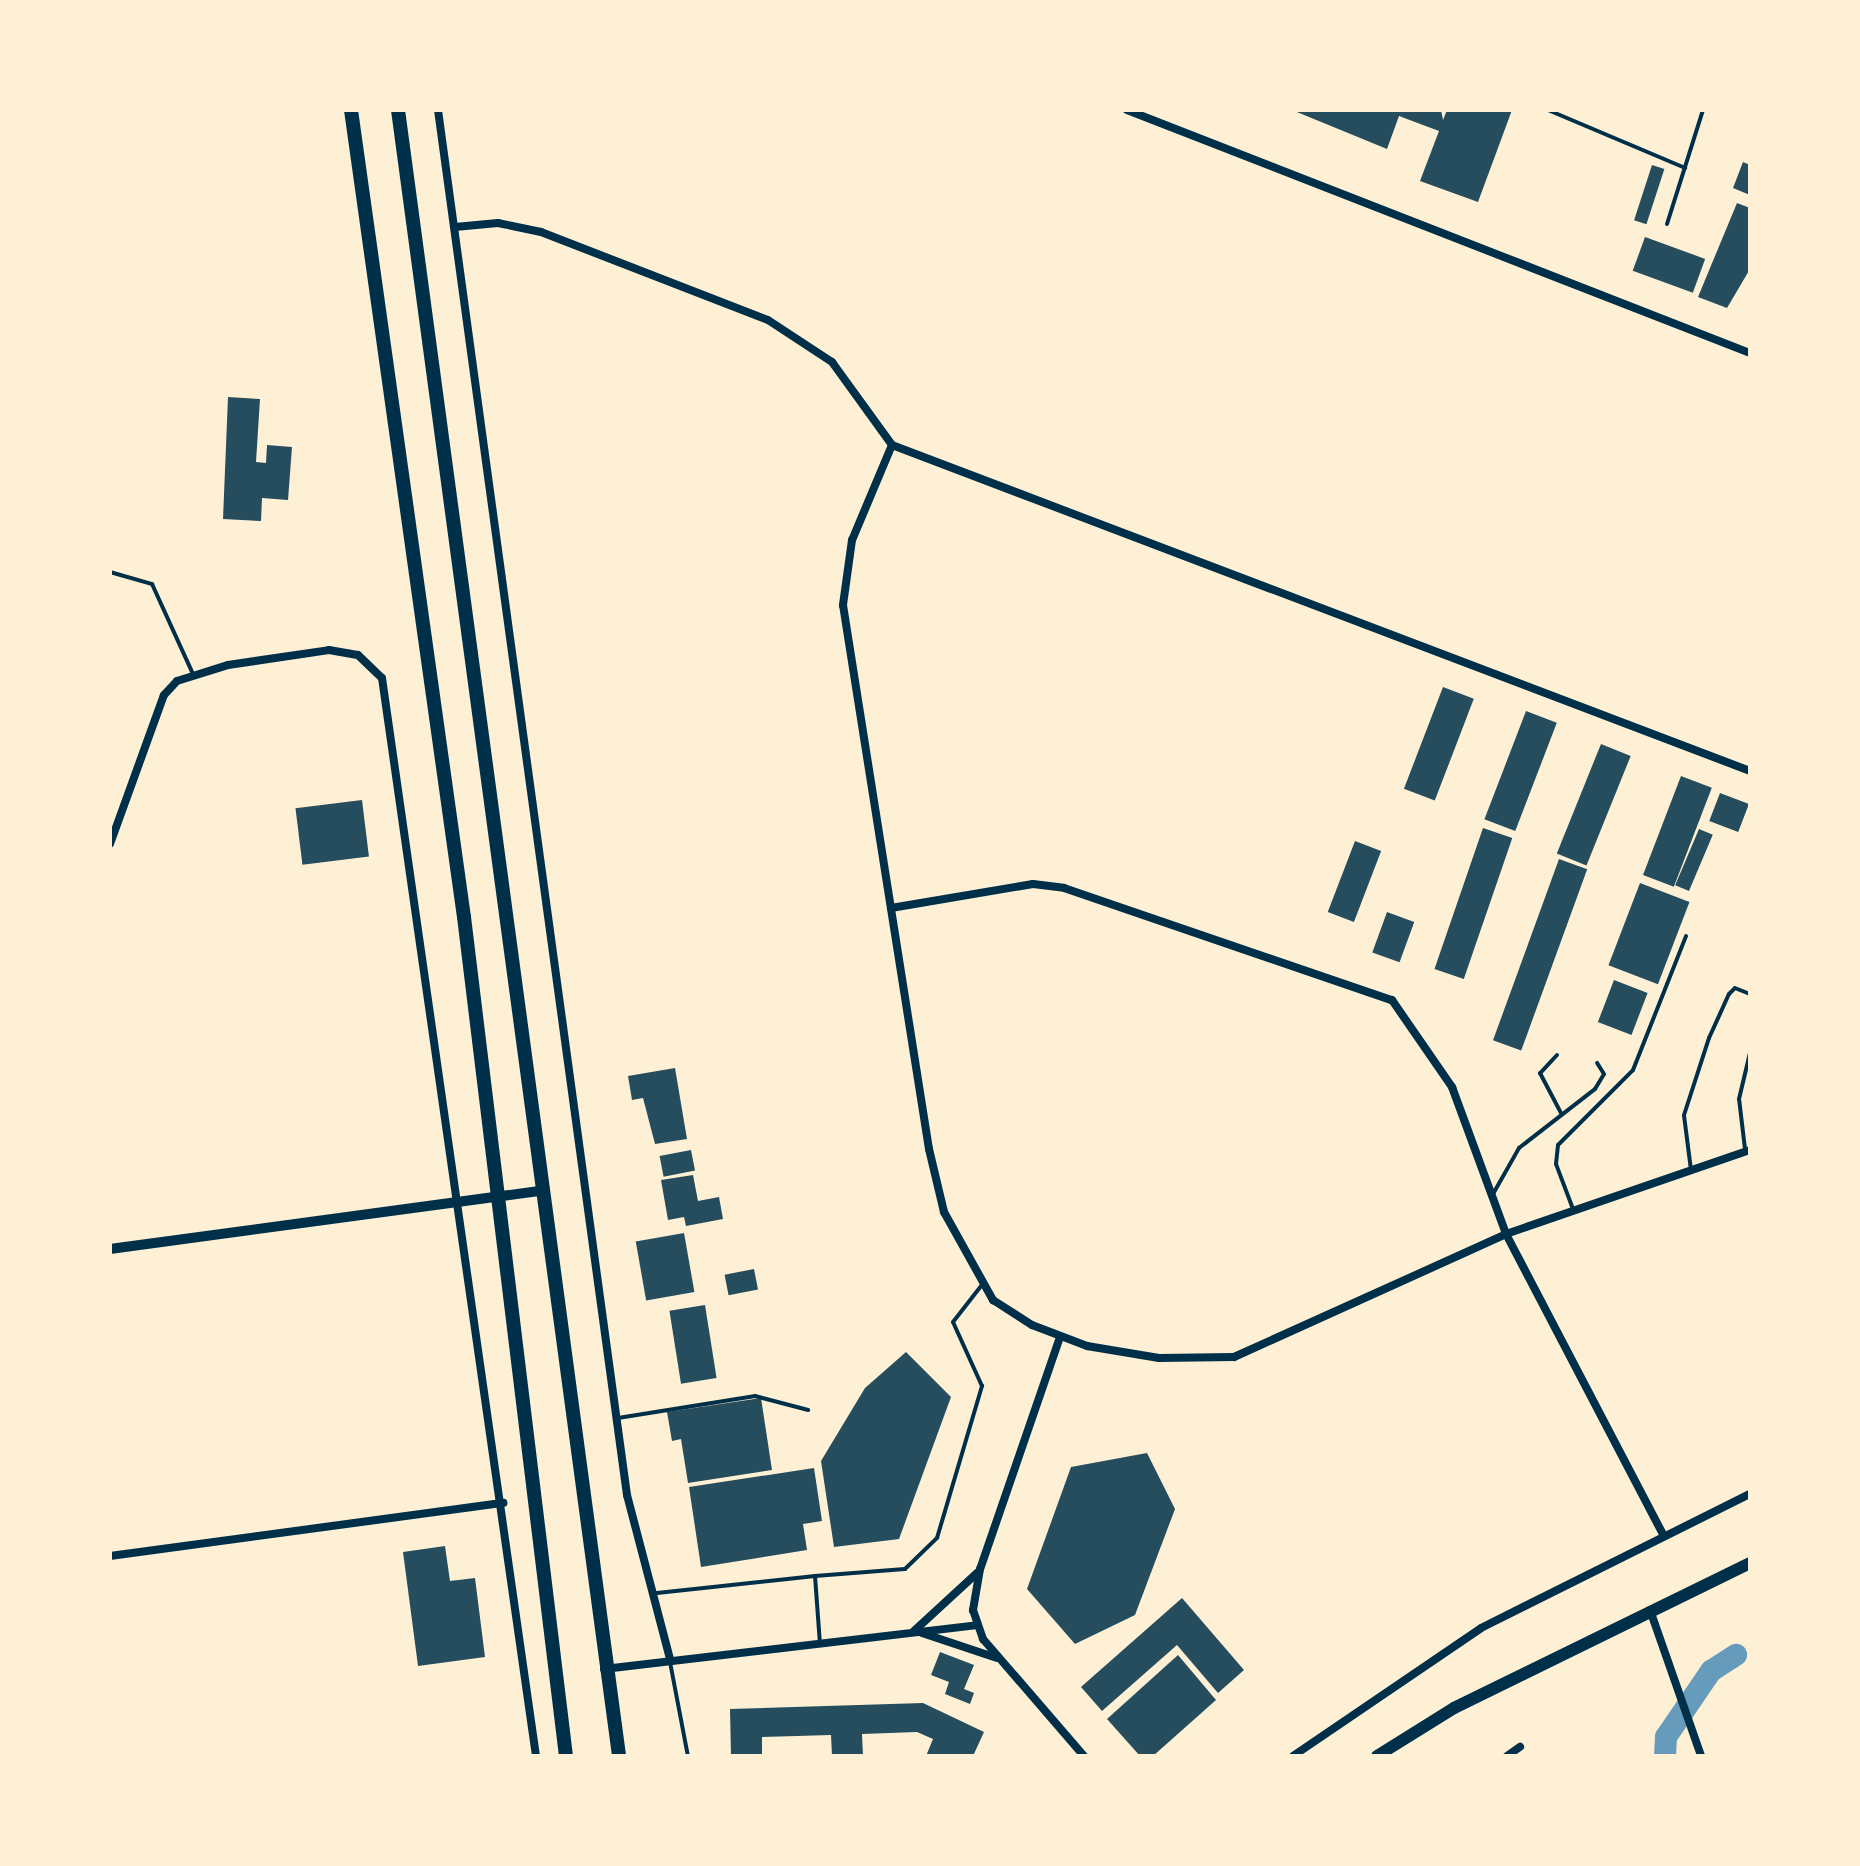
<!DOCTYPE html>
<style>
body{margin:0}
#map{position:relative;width:1860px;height:1866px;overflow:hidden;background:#fdf0d5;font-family:Roboto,sans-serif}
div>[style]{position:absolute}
.canal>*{height:22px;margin:-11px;padding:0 11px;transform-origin:11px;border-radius:11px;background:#669bbc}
.building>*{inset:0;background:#264d5e;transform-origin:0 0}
.service>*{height:4px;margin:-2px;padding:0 2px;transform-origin:2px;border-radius:2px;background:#003049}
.minor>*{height:8px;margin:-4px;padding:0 4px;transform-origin:4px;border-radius:4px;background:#003049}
.tertiary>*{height:10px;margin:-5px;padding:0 5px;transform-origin:5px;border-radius:5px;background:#003049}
.primary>*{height:12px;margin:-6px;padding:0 6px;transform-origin:6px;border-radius:6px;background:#003049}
.trunk>*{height:14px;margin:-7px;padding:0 7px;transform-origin:7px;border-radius:7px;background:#003049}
span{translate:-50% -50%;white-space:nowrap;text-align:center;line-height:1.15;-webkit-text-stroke:8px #fdf0d5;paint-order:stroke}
.frame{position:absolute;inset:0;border:112px solid #fdf0d5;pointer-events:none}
</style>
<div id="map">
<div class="canal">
<div style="left:1665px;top:1756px;width:19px;rotate:-87deg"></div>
<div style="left:1666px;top:1737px;width:80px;rotate:-55.7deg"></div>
<div style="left:1711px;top:1671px;width:30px;rotate:-33deg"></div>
</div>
<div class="building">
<div style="clip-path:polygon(1292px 110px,1441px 110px,1443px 120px,1447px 110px,1512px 110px,1478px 202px,1420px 181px,1439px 131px,1399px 116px,1387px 149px)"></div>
<div style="clip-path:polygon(1743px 162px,1750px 165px,1750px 195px,1733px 188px)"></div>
<div style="left:1652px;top:165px;width:13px;height:58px;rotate:18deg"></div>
<div style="clip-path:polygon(1737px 203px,1750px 208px,1750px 269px,1727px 308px,1698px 297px)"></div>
<div style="left:1645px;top:237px;width:64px;height:36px;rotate:20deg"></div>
<div style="clip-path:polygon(228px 397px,260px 399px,256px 462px,266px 463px,267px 445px,292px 447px,288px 500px,262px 498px,261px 521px,223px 519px)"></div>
<div style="left:1443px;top:687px;width:33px;height:109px;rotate:21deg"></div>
<div style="left:1526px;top:711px;width:33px;height:116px;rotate:21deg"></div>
<div style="left:1601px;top:744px;width:32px;height:118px;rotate:22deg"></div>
<div style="left:1681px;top:776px;width:33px;height:106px;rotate:21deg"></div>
<div style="left:1720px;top:793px;width:31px;height:30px;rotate:21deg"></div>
<div style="left:362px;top:800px;width:57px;height:67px;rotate:83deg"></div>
<div style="left:1483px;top:828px;width:31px;height:149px;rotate:19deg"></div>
<div style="left:1699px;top:829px;width:15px;height:61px;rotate:23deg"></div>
<div style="left:1355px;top:841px;width:28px;height:76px;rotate:21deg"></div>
<div style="left:1559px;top:859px;width:30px;height:193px;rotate:20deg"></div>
<div style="left:1640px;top:883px;width:53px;height:88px;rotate:21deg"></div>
<div style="left:1387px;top:912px;width:29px;height:43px;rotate:20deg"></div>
<div style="left:1614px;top:980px;width:36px;height:45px;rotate:21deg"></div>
<div style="clip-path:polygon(675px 1068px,687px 1139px,655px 1144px,643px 1098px,632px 1100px,628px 1076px)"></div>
<div style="left:691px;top:1150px;width:21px;height:32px;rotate:79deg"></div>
<div style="clip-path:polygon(693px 1175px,698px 1201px,719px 1197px,723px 1219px,686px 1226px,684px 1217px,668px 1220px,661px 1180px)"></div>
<div style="left:684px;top:1233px;width:60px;height:49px;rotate:80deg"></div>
<div style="left:754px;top:1269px;width:21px;height:30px;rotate:79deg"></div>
<div style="left:705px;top:1305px;width:74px;height:36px;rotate:81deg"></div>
<div style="clip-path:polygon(906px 1352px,951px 1397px,899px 1539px,834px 1547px,821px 1461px,865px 1388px)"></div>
<div style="clip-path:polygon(761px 1398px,772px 1470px,688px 1483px,681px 1439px,672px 1441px,667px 1412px)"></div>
<div style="clip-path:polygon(1147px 1453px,1175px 1509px,1135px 1615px,1075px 1644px,1027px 1589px,1071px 1467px)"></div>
<div style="clip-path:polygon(814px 1468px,822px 1521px,803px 1524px,807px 1550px,701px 1567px,689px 1487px)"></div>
<div style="clip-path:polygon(445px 1546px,450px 1581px,475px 1578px,485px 1657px,418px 1666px,403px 1552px)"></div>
<div style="clip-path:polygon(1182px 1598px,1244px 1670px,1218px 1693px,1177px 1645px,1102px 1711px,1081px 1687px)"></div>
<div style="clip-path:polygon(940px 1652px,974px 1665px,964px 1689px,974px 1693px,970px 1704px,945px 1694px,949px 1682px,931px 1675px)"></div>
<div style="clip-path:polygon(1178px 1655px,1216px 1700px,1153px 1756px,1140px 1756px,1107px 1719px)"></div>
<div style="clip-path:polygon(923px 1703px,984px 1732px,973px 1756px,926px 1756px,933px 1739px,917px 1732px,862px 1734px,863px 1756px,832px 1756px,831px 1735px,762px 1737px,762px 1756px,731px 1756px,730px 1709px)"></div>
</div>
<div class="service">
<div style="left:1548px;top:110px;width:149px;rotate:22.9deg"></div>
<div style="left:1667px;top:224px;width:120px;rotate:-72.5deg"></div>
<div style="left:110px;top:572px;width:44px;rotate:15.9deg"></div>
<div style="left:152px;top:584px;width:99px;rotate:65.5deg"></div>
<div style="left:1557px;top:1055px;width:25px;rotate:133deg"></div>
<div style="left:1540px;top:1073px;width:45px;rotate:62.3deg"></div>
<div style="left:1745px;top:1149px;width:50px;rotate:-96.8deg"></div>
<div style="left:1739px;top:1099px;width:47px;rotate:-76.6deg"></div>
<div style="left:1691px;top:1170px;width:55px;rotate:-97.3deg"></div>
<div style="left:1684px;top:1115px;width:81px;rotate:-72deg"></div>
<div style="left:1709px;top:1038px;width:48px;rotate:-65.6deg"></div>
<div style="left:1729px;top:994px;width:8px;rotate:-45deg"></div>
<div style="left:1735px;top:988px;width:16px;rotate:22deg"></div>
<div style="left:1493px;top:1194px;width:53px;rotate:-60.5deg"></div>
<div style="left:1519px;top:1148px;width:96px;rotate:-37.8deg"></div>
<div style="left:1595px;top:1089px;width:17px;rotate:-59deg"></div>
<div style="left:1604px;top:1074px;width:13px;rotate:-122deg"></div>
<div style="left:1573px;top:1209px;width:48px;rotate:-110.7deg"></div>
<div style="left:1556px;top:1164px;width:19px;rotate:-84deg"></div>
<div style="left:1558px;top:1145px;width:106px;rotate:-45deg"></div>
<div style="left:1633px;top:1070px;width:144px;rotate:-68.4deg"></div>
<div style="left:618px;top:1418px;width:139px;rotate:-9.1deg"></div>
<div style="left:755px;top:1396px;width:55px;rotate:14.8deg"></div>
<div style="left:815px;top:1576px;width:90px;rotate:-4.4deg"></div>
<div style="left:905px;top:1569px;width:45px;rotate:-44.1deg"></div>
<div style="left:937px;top:1538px;width:159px;rotate:-73.5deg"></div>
<div style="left:982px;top:1386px;width:70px;rotate:-114.4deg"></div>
<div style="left:953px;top:1322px;width:46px;rotate:-52.1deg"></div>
<div style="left:657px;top:1593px;width:159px;rotate:-6.1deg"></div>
<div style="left:815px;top:1576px;width:68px;rotate:85.8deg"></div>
<div style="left:670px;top:1662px;width:96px;rotate:79.2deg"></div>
</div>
<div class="minor">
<div style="left:438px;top:110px;width:1398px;rotate:82.23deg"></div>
<div style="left:627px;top:1495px;width:170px;rotate:75.3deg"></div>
<div style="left:1127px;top:110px;width:669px;rotate:21.31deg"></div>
<div style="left:455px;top:227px;width:43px;rotate:-5.3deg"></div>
<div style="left:498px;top:223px;width:44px;rotate:11.8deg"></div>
<div style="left:541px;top:232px;width:243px;rotate:21.2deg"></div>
<div style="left:768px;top:320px;width:77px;rotate:33.3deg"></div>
<div style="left:832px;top:362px;width:102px;rotate:54.1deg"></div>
<div style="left:892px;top:445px;width:918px;rotate:20.8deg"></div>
<div style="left:892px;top:445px;width:103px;rotate:112.8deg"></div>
<div style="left:852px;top:540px;width:66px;rotate:97.9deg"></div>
<div style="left:843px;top:605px;width:551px;rotate:81.02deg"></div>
<div style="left:929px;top:1149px;width:65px;rotate:76.6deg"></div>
<div style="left:944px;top:1212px;width:101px;rotate:60.9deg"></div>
<div style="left:993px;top:1300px;width:46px;rotate:32.7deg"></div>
<div style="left:1032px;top:1325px;width:59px;rotate:20.9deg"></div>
<div style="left:1087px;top:1346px;width:73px;rotate:9.5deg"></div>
<div style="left:1159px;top:1358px;width:75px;rotate:-0.8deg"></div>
<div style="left:1234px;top:1357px;width:299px;rotate:-24.3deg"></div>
<div style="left:1506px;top:1234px;width:258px;rotate:-19deg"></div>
<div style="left:110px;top:844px;width:158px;rotate:-70.1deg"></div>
<div style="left:164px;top:695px;width:19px;rotate:-47deg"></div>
<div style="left:177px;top:681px;width:53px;rotate:-17.4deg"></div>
<div style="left:228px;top:665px;width:102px;rotate:-8.4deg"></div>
<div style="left:329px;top:650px;width:29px;rotate:10deg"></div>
<div style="left:358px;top:655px;width:33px;rotate:44deg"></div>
<div style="left:382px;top:678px;width:1089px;rotate:81.87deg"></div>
<div style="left:891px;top:908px;width:144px;rotate:-9.6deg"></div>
<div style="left:1033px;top:884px;width:31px;rotate:7deg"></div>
<div style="left:1064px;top:888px;width:347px;rotate:18.9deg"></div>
<div style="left:1392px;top:1000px;width:106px;rotate:55.4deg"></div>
<div style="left:1452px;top:1087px;width:157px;rotate:69.8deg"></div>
<div style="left:1506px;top:1234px;width:339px;rotate:62.4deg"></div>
<div style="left:1060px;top:1337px;width:245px;rotate:109deg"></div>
<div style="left:980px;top:1569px;width:42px;rotate:99.7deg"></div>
<div style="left:973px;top:1610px;width:31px;rotate:71deg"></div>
<div style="left:983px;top:1639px;width:155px;rotate:49.2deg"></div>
<div style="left:110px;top:1556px;width:397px;rotate:-7.7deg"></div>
<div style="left:1650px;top:1610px;width:155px;rotate:70.7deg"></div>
<div style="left:914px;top:1631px;width:86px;rotate:-42.6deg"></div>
<div style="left:922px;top:1633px;width:79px;rotate:18.4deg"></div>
<div style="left:604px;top:1669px;width:376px;rotate:-6.7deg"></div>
<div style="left:1293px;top:1756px;width:227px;rotate:-34.2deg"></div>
<div style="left:1481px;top:1628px;width:301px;rotate:-26.5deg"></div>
<div style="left:1507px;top:1756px;width:16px;rotate:-35deg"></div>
</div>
<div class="tertiary">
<div style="left:110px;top:1249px;width:435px;rotate:-7.7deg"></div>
</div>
<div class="primary">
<div style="left:1377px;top:1756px;width:91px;rotate:-31.9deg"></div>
<div style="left:1454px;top:1708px;width:330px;rotate:-26.1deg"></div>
</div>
<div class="trunk">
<div style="left:351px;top:110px;width:815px;rotate:82.03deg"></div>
<div style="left:464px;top:917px;width:845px;rotate:83.07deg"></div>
<div style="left:398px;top:110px;width:1661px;rotate:82.35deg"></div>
</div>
<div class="frame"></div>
</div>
